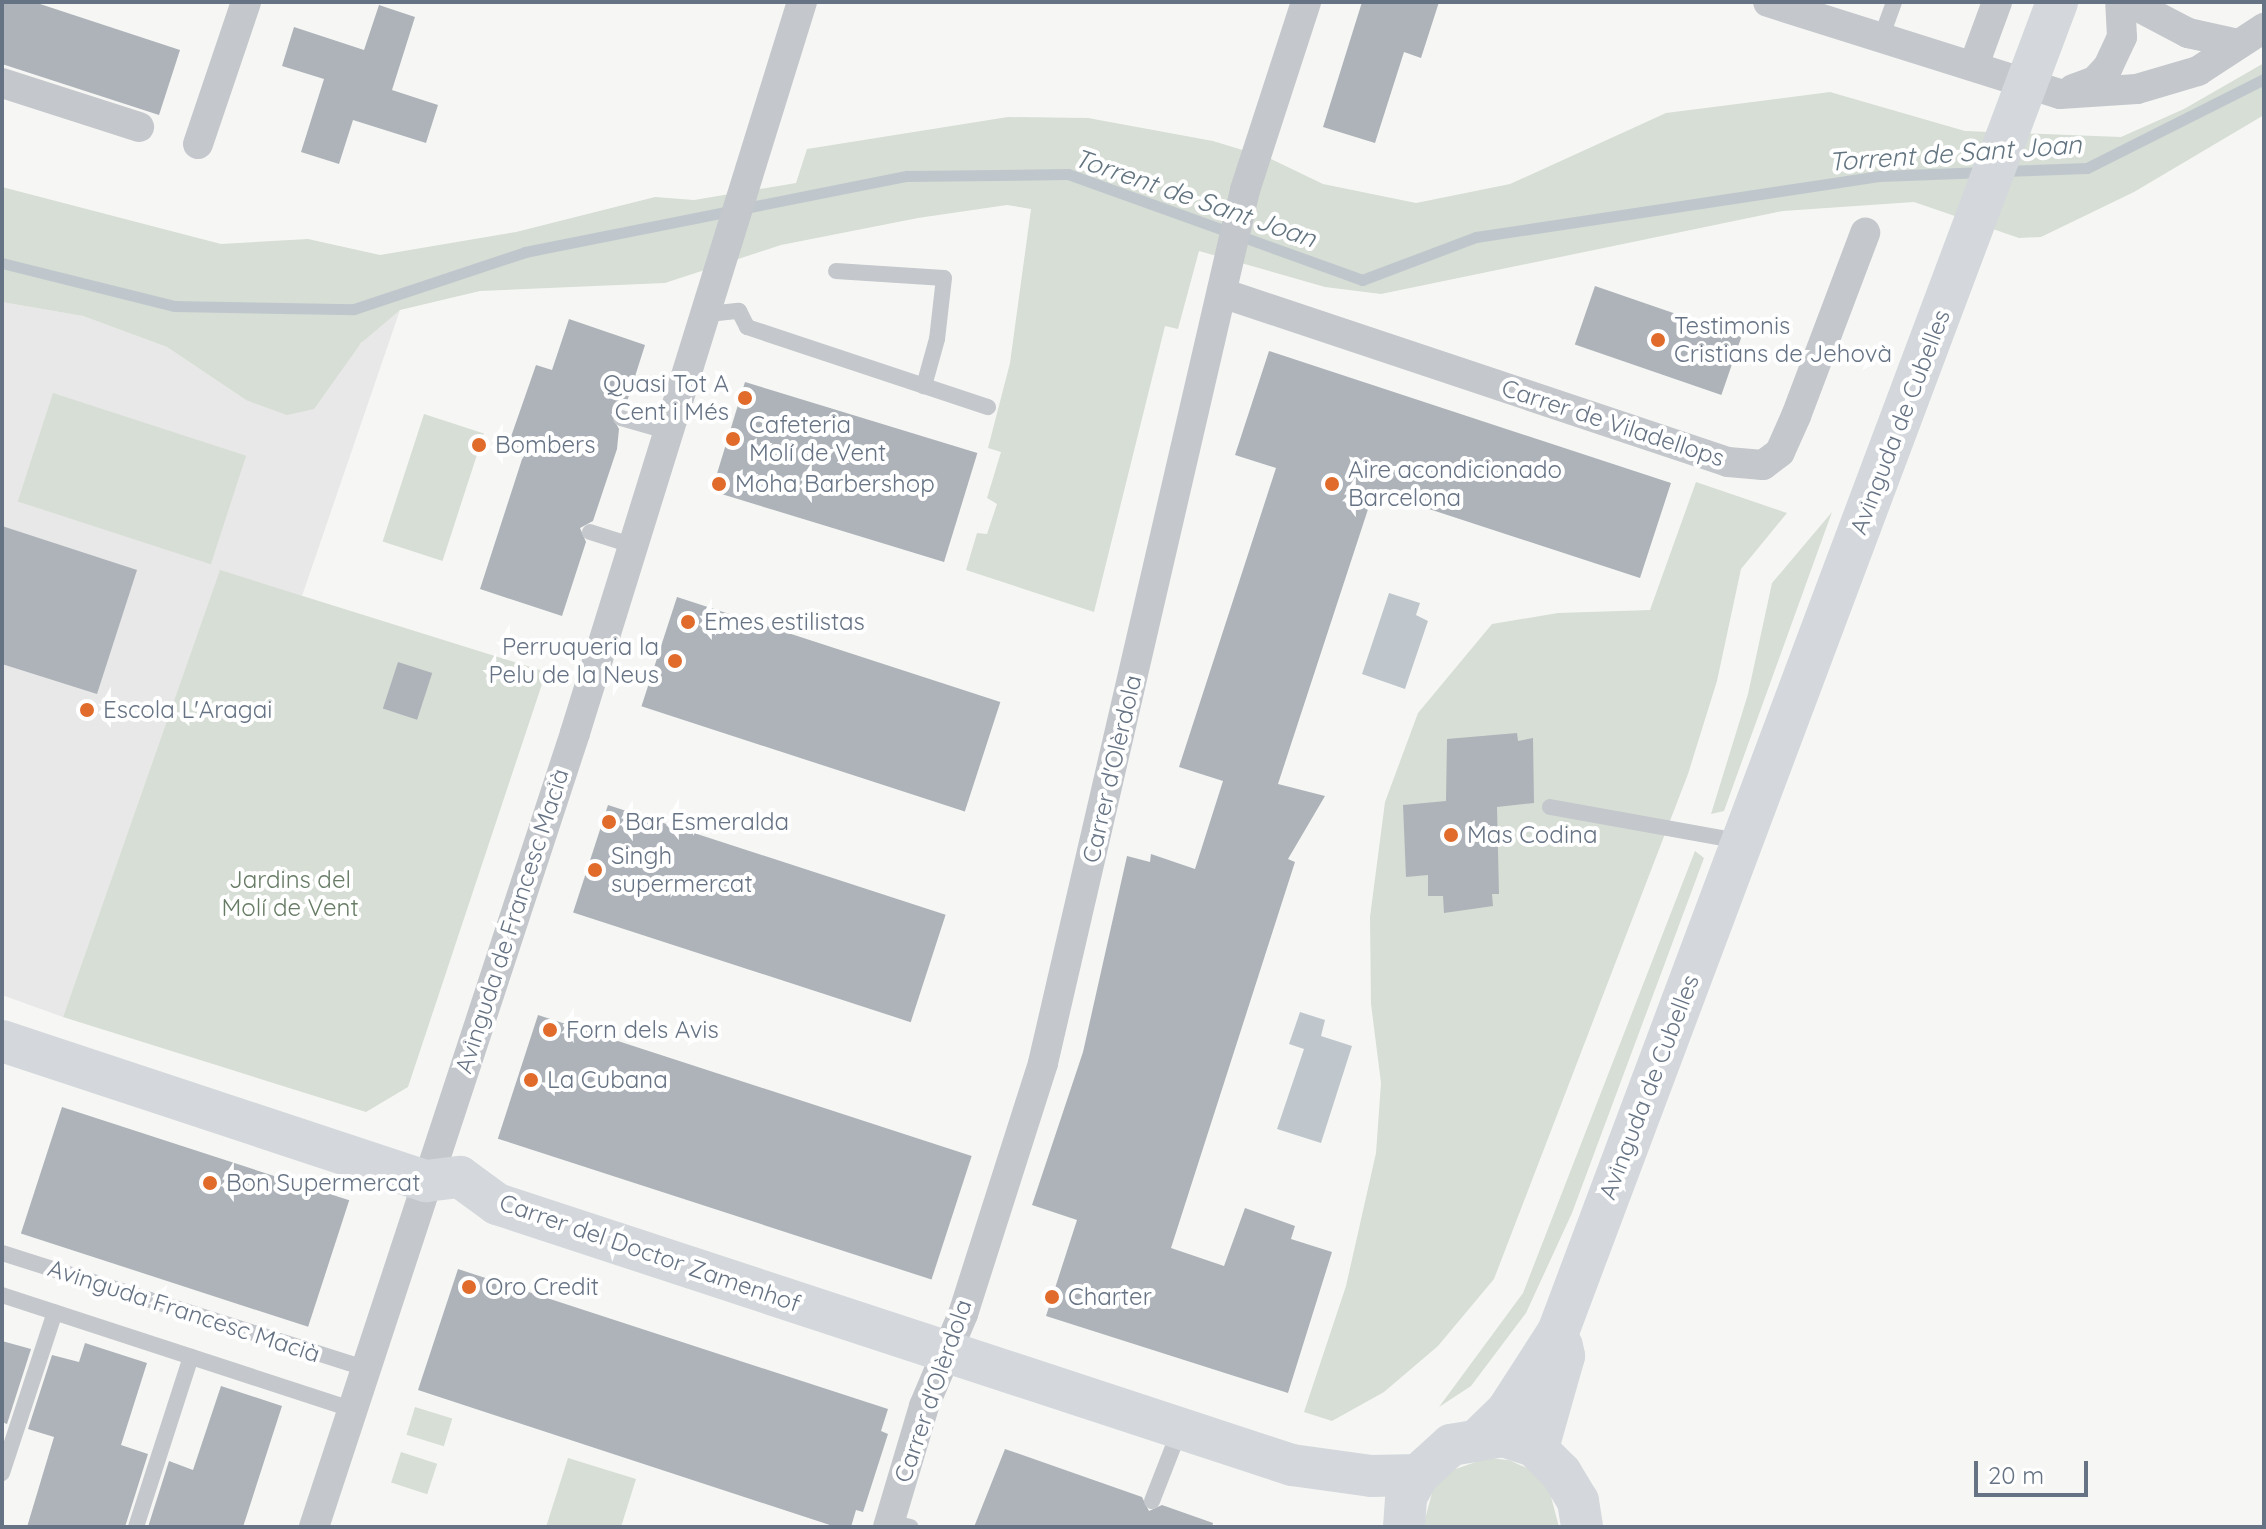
<!DOCTYPE html>
<meta charset="utf-8">
<style>
body{margin:0}
#map{position:relative;width:2266px;height:1529px;overflow:hidden;background:#f6f7f4;font-family:Quicksand,sans-serif}
div>[style]{position:absolute}
.built>*{inset:0;background:#e7e8e7}
.green>*{inset:0;background:#d7ded5;transform-origin:0 0}
.water>*{inset:0;background:#bfc7cd}
.stream>*{height:11px;margin:-5.5px;padding:0 5.5px;transform-origin:5.5px;border-radius:5.5px;background:#bfc7cd}
.building>*{inset:0;background:#adb3b9;transform-origin:0 0}
.lane>*{height:16px;margin:-8px;padding:0 8px;transform-origin:8px;border-radius:8px;background:#c4c7cb}
.street>*{height:30px;margin:-15px;padding:0 15px;transform-origin:15px;border-radius:15px;background:#c4c7cb}
.secondary>*{height:42px;margin:-21px;padding:0 21px;transform-origin:21px;border-radius:21px;background:#d4d8dc}
.dots>*{width:22px;height:22px;translate:-50% -50%;box-sizing:border-box;border:4px solid #fff;border-radius:50%}
span{translate:-50% -50%;white-space:nowrap;text-align:center;line-height:1.15;-webkit-text-stroke:8px #fff;paint-order:stroke}
.poi-label{font-size:24px;color:#667384}
.left{translate:0 -50%;text-align:left}
.right{translate:-100% -50%;text-align:right}
.street-label{font-size:24px;color:#667384}
.park-label{font-size:24px;color:#677c65}
.water-label{font-size:26px;color:#627480;font-style:italic}
.frame{position:absolute;inset:0;border:4px solid #667384;pointer-events:none}
.scale{position:absolute;left:1974px;top:1461px;width:114px;height:36px;box-sizing:border-box;border:4px solid #667384;border-top:0;padding-left:10px;font-size:24px;line-height:28px;white-space:nowrap;color:#667384;-webkit-text-stroke:6px #fff;paint-order:stroke}
</style>
<div id="map">
<div class="built">
<div style="clip-path:polygon(2px 302px,83px 316px,167px 347px,246px 400px,348px 358px,376px 327px,400px 310px,302px 596px,220px 571px,63px 1017px,2px 995px)"></div>
</div>
<div class="green">
<div style="clip-path:polygon(2264px 63px,2264px 115px,2134px 192px,2041px 237px,2019px 238px,1914px 202px,1783px 211px,1381px 294px,1325px 287px,1199px 251px,1178px 329px,1165px 326px,1094px 612px,966px 570px,977px 533px,987px 534px,997px 504px,987px 498px,1001px 452px,988px 448px,1010px 363px,1031px 209px,1007px 205px,918px 218px,781px 245px,665px 283px,480px 291px,400px 310px,361px 343px,314px 409px,287px 415px,246px 400px,167px 347px,83px 316px,2px 302px,2px 187px,221px 244px,308px 239px,380px 255px,516px 232px,655px 197px,694px 200px,796px 183px,807px 149px,1008px 117px,1088px 118px,1213px 141px,1269px 158px,1323px 184px,1416px 203px,1510px 184px,1666px 113px,1830px 92px,1965px 131px,2121px 137px,2184px 109px)"></div>
<div style="left:53px;top:393px;width:203px;height:114px;rotate:18deg"></div>
<div style="left:424px;top:414px;width:63px;height:134px;rotate:18deg"></div>
<div style="clip-path:polygon(1696px 482px,1787px 513px,1741px 569px,1717px 681px,1688px 774px,1494px 1279px,1438px 1346px,1384px 1392px,1332px 1421px,1304px 1412px,1346px 1286px,1376px 1153px,1381px 1083px,1371px 1004px,1370px 917px,1385px 802px,1418px 713px,1492px 624px,1558px 613px,1650px 610px)"></div>
<div style="clip-path:polygon(1832px 512px,1724px 811px,1711px 814px,1748px 694px,1772px 583px)"></div>
<div style="clip-path:polygon(220px 570px,546px 672px,408px 1087px,366px 1112px,63px 1017px)"></div>
<div style="clip-path:polygon(1695px 851px,1704px 858px,1572px 1213px,1526px 1313px,1471px 1386px,1439px 1407px,1523px 1293px)"></div>
<div style="left:415px;top:1407px;width:39px;height:29px;rotate:17deg"></div>
<div style="left:401px;top:1452px;width:38px;height:32px;rotate:18deg"></div>
<div style="clip-path:polygon(568px 1458px,636px 1479px,621px 1527px,546px 1527px)"></div>
<div style="clip-path:polygon(1487px 1458px,1509px 1460px,1533px 1471px,1549px 1489px,1559px 1527px,1423px 1527px,1433px 1489px,1450px 1471px)"></div>
</div>
<div class="water">
<div style="clip-path:polygon(1389px 593px,1420px 603px,1416px 615px,1428px 621px,1405px 689px,1362px 674px)"></div>
<div style="clip-path:polygon(1300px 1012px,1325px 1020px,1321px 1036px,1352px 1046px,1321px 1143px,1277px 1129px,1304px 1049px,1289px 1044px)"></div>
</div>
<div class="stream">
<div style="left:2002px;top:171px;width:85px;rotate:-2deg"></div>
<div style="left:2087px;top:168px;width:198px;rotate:-26.7deg"></div>
<div style="left:2px;top:263px;width:177px;rotate:14deg"></div>
<div style="left:174px;top:306px;width:180px;rotate:1deg"></div>
<div style="left:354px;top:309px;width:180px;rotate:-18.4deg"></div>
<div style="left:525px;top:252px;width:389px;rotate:-11.3deg"></div>
<div style="left:907px;top:176px;width:161px;rotate:-0.7deg"></div>
<div style="left:1068px;top:174px;width:313px;rotate:19.8deg"></div>
<div style="left:1362px;top:280px;width:122px;rotate:-20.7deg"></div>
<div style="left:1476px;top:237px;width:409px;rotate:-8.6deg"></div>
<div style="left:1880px;top:176px;width:105px;rotate:-2.2deg"></div>
</div>
<div class="building">
<div style="clip-path:polygon(2px 2px,34px 2px,180px 50px,159px 115px,2px 64px)"></div>
<div style="clip-path:polygon(1362px 2px,1439px 2px,1421px 58px,1404px 52px,1375px 143px,1323px 127px)"></div>
<div style="clip-path:polygon(379px 5px,415px 17px,392px 90px,438px 105px,426px 143px,353px 120px,339px 164px,301px 152px,324px 79px,282px 66px,294px 27px,364px 50px)"></div>
<div style="left:1595px;top:286px;width:155px;height:62px;rotate:19deg"></div>
<div style="clip-path:polygon(569px 319px,645px 345px,625px 408px,611px 414px,619px 429px,617px 449px,593px 521px,580px 528px,586px 542px,562px 616px,480px 589px,524px 453px,507px 448px,536px 365px,552px 370px)"></div>
<div style="clip-path:polygon(1269px 351px,1671px 483px,1640px 578px,1374px 491px,1278px 784px,1325px 796px,1288px 859px,1295px 862px,1171px 1248px,1224px 1266px,1245px 1208px,1295px 1226px,1291px 1239px,1332px 1252px,1288px 1393px,1046px 1316px,1077px 1220px,1032px 1205px,1083px 1052px,1127px 856px,1150px 862px,1151px 854px,1195px 869px,1223px 781px,1179px 767px,1276px 468px,1235px 455px)"></div>
<div style="left:745px;top:382px;width:243px;height:114px;rotate:17deg"></div>
<div style="clip-path:polygon(2px 526px,137px 570px,97px 694px,2px 664px)"></div>
<div style="left:677px;top:597px;width:340px;height:115px;rotate:18deg"></div>
<div style="left:398px;top:662px;width:36px;height:49px;rotate:18deg"></div>
<div style="clip-path:polygon(1517px 733px,1518px 741px,1533px 738px,1534px 803px,1497px 807px,1499px 894px,1492px 894px,1493px 906px,1444px 913px,1443px 896px,1428px 896px,1428px 875px,1406px 877px,1403px 805px,1446px 801px,1447px 739px)"></div>
<div style="left:608px;top:805px;width:355px;height:113px;rotate:18deg"></div>
<div style="left:538px;top:1015px;width:456px;height:130px;rotate:18deg"></div>
<div style="left:62px;top:1107px;width:302px;height:133px;rotate:18deg"></div>
<div style="clip-path:polygon(458px 1269px,888px 1409px,881px 1431px,888px 1434px,863px 1512px,856px 1510px,851px 1527px,836px 1527px,418px 1390px)"></div>
<div style="clip-path:polygon(2px 1341px,31px 1349px,7px 1424px,2px 1422px)"></div>
<div style="clip-path:polygon(85px 1343px,147px 1363px,121px 1445px,148px 1454px,125px 1527px,27px 1527px,54px 1437px,28px 1429px,52px 1355px,79px 1362px)"></div>
<div style="clip-path:polygon(221px 1386px,282px 1406px,243px 1527px,148px 1527px,169px 1461px,193px 1470px)"></div>
<div style="clip-path:polygon(1005px 1449px,1142px 1497px,1149px 1511px,1162px 1505px,1213px 1523px,1212px 1527px,974px 1527px)"></div>
</div>
<div class="lane">
<div style="left:1881px;top:38px;width:38px;rotate:-70deg"></div>
<div style="left:836px;top:271px;width:108px;rotate:3.7deg"></div>
<div style="left:944px;top:278px;width:61px;rotate:96.5deg"></div>
<div style="left:937px;top:339px;width:49px;rotate:105.5deg"></div>
<div style="left:708px;top:314px;width:31px;rotate:-6deg"></div>
<div style="left:739px;top:311px;width:18px;rotate:63deg"></div>
<div style="left:747px;top:327px;width:254px;rotate:18.4deg"></div>
<div style="left:621px;top:418px;width:51px;rotate:15.9deg"></div>
<div style="left:590px;top:532px;width:46px;rotate:17.7deg"></div>
<div style="left:1550px;top:807px;width:192px;rotate:10.2deg"></div>
<div style="left:2px;top:1253px;width:383px;rotate:17.6deg"></div>
<div style="left:2px;top:1295px;width:369px;rotate:18.1deg"></div>
<div style="left:2px;top:1473px;width:169px;rotate:-71.8deg"></div>
<div style="left:1152px;top:1501px;width:77px;rotate:-68.7deg"></div>
<div style="left:889px;top:1522px;width:22px;rotate:13deg"></div>
<div style="left:136px;top:1527px;width:179px;rotate:-72.1deg"></div>
</div>
<div class="street">
<div style="left:1768px;top:2px;width:306px;rotate:17.5deg"></div>
<div style="left:2060px;top:94px;width:77px;rotate:-3.7deg"></div>
<div style="left:2137px;top:89px;width:64px;rotate:-16.4deg"></div>
<div style="left:2198px;top:71px;width:79px;rotate:-33.1deg"></div>
<div style="left:2129px;top:2px;width:67px;rotate:27.7deg"></div>
<div style="left:2188px;top:33px;width:51px;rotate:12.4deg"></div>
<div style="left:1974px;top:65px;width:67px;rotate:-69.9deg"></div>
<div style="left:2px;top:83px;width:144px;rotate:17.8deg"></div>
<div style="left:2073px;top:89px;width:23px;rotate:-20deg"></div>
<div style="left:2095px;top:81px;width:19px;rotate:-47deg"></div>
<div style="left:2108px;top:67px;width:33px;rotate:-65deg"></div>
<div style="left:2122px;top:37px;width:35px;rotate:-93deg"></div>
<div style="left:198px;top:144px;width:150px;rotate:-71.3deg"></div>
<div style="left:1222px;top:293px;width:533px;rotate:18.47deg"></div>
<div style="left:1728px;top:462px;width:35px;rotate:5deg"></div>
<div style="left:1763px;top:465px;width:21px;rotate:-37deg"></div>
<div style="left:1780px;top:452px;width:39px;rotate:-66deg"></div>
<div style="left:1796px;top:416px;width:196px;rotate:-69.3deg"></div>
<div style="left:314px;top:1527px;width:836px;rotate:-71.8deg"></div>
<div style="left:575px;top:733px;width:765px;rotate:-72.75deg"></div>
<div style="left:888px;top:1527px;width:126px;rotate:-73.4deg"></div>
<div style="left:924px;top:1406px;width:100px;rotate:-67deg"></div>
<div style="left:963px;top:1314px;width:263px;rotate:-72.3deg"></div>
<div style="left:1043px;top:1063px;width:896px;rotate:-76.97deg"></div>
<div style="left:1245px;top:190px;width:198px;rotate:-72deg"></div>
</div>
<div class="secondary">
<div style="left:2px;top:1041px;width:447px;rotate:18.3deg"></div>
<div style="left:426px;top:1181px;width:34px;rotate:-7deg"></div>
<div style="left:460px;top:1177px;width:46px;rotate:36.1deg"></div>
<div style="left:497px;top:1204px;width:837px;rotate:18.18deg"></div>
<div style="left:1292px;top:1465px;width:80px;rotate:7.9deg"></div>
<div style="left:1371px;top:1476px;width:47px;rotate:-1.2deg"></div>
<div style="left:1478px;top:1439px;width:40px;rotate:-44deg"></div>
<div style="left:1507px;top:1411px;width:94px;rotate:-57.2deg"></div>
<div style="left:1558px;top:1332px;width:1421px;rotate:-69.43deg"></div>
<div style="left:1538px;top:1448px;width:96px;rotate:-74.2deg"></div>
<div style="left:1564px;top:1356px;width:10px;rotate:-101deg"></div>
<div style="left:1404px;top:1527px;width:30px;rotate:-86deg"></div>
<div style="left:1406px;top:1497px;width:25px;rotate:-61deg"></div>
<div style="left:1418px;top:1475px;width:45px;rotate:-42.3deg"></div>
<div style="left:1451px;top:1445px;width:53px;rotate:-9.8deg"></div>
<div style="left:1503px;top:1436px;width:33px;rotate:18deg"></div>
<div style="left:1534px;top:1446px;width:38px;rotate:45deg"></div>
<div style="left:1561px;top:1473px;width:33px;rotate:59deg"></div>
<div style="left:1578px;top:1501px;width:26px;rotate:81deg"></div>
</div>
<div class="dots">
<div style="left:1658px;top:340px;background:#e06b2b"></div>
<div style="left:745px;top:398px;background:#e06b2b"></div>
<div style="left:733px;top:439px;background:#e06b2b"></div>
<div style="left:479px;top:445px;background:#e06b2b"></div>
<div style="left:719px;top:484px;background:#e06b2b"></div>
<div style="left:1332px;top:484px;background:#e06b2b"></div>
<div style="left:688px;top:622px;background:#e06b2b"></div>
<div style="left:675px;top:661px;background:#e06b2b"></div>
<div style="left:87px;top:710px;background:#e06b2b"></div>
<div style="left:609px;top:822px;background:#e06b2b"></div>
<div style="left:1451px;top:835px;background:#e06b2b"></div>
<div style="left:595px;top:870px;background:#e06b2b"></div>
<div style="left:550px;top:1030px;background:#e06b2b"></div>
<div style="left:531px;top:1080px;background:#e06b2b"></div>
<div style="left:210px;top:1183px;background:#e06b2b"></div>
<div style="left:469px;top:1287px;background:#e06b2b"></div>
<div style="left:1052px;top:1297px;background:#e06b2b"></div>
</div>
<div class="poi-label">
<span class="left" style="left:1674px;top:340px">Testimonis<br>Cristians de Jehovà</span>
<span class="right" style="left:729px;top:398px">Quasi Tot A<br>Cent i Més</span>
<span class="left" style="left:749px;top:439px">Cafeteria<br>Molí de Vent</span>
<span class="left" style="left:495px;top:445px">Bombers</span>
<span class="left" style="left:1348px;top:484px">Aire acondicionado<br>Barcelona</span>
<span class="left" style="left:735px;top:484px">Moha Barbershop</span>
<span class="left" style="left:704px;top:622px">Emes estilistas</span>
<span class="right" style="left:659px;top:661px">Perruqueria la<br>Pelu de la Neus</span>
<span class="left" style="left:103px;top:710px">Escola L'Aragai</span>
<span class="left" style="left:625px;top:822px">Bar Esmeralda</span>
<span class="left" style="left:1467px;top:835px">Mas Codina</span>
<span class="left" style="left:611px;top:870px">Singh<br>supermercat</span>
<span class="left" style="left:566px;top:1030px">Forn dels Avis</span>
<span class="left" style="left:547px;top:1080px">La Cubana</span>
<span class="left" style="left:226px;top:1183px">Bon Supermercat</span>
<span class="left" style="left:485px;top:1287px">Oro Credit</span>
<span class="left" style="left:1068px;top:1297px">Charter</span>
</div>
<div class="street-label">
<span style="left:1900px;top:422px;rotate:-69deg">Avinguda de Cubelles</span>
<span style="left:1613px;top:423px;rotate:18deg">Carrer de Viladellops</span>
<span style="left:1112px;top:769px;rotate:-77deg">Carrer d'Olèrdola</span>
<span style="left:512px;top:921px;rotate:-72deg">Avinguda de Francesc Macià</span>
<span style="left:1649px;top:1087px;rotate:-69deg">Avinguda de Cubelles</span>
<span style="left:650px;top:1253px;rotate:19deg">Carrer del Doctor Zamenhof</span>
<span style="left:184px;top:1311px;rotate:18deg">Avinguda Francesc Macià</span>
<span style="left:933px;top:1391px;rotate:-71deg">Carrer d'Olèrdola</span>
</div>
<div class="park-label">
<span style="left:290px;top:894px">Jardins del<br>Molí de Vent</span>
</div>
<div class="water-label">
<span style="left:1955px;top:153px;rotate:-4deg">Torrent de Sant Joan</span>
<span style="left:1195px;top:198px;rotate:19deg">Torrent de Sant Joan</span>
</div>
<div class="frame"></div>
<div class="scale">20 m</div>
</div>
